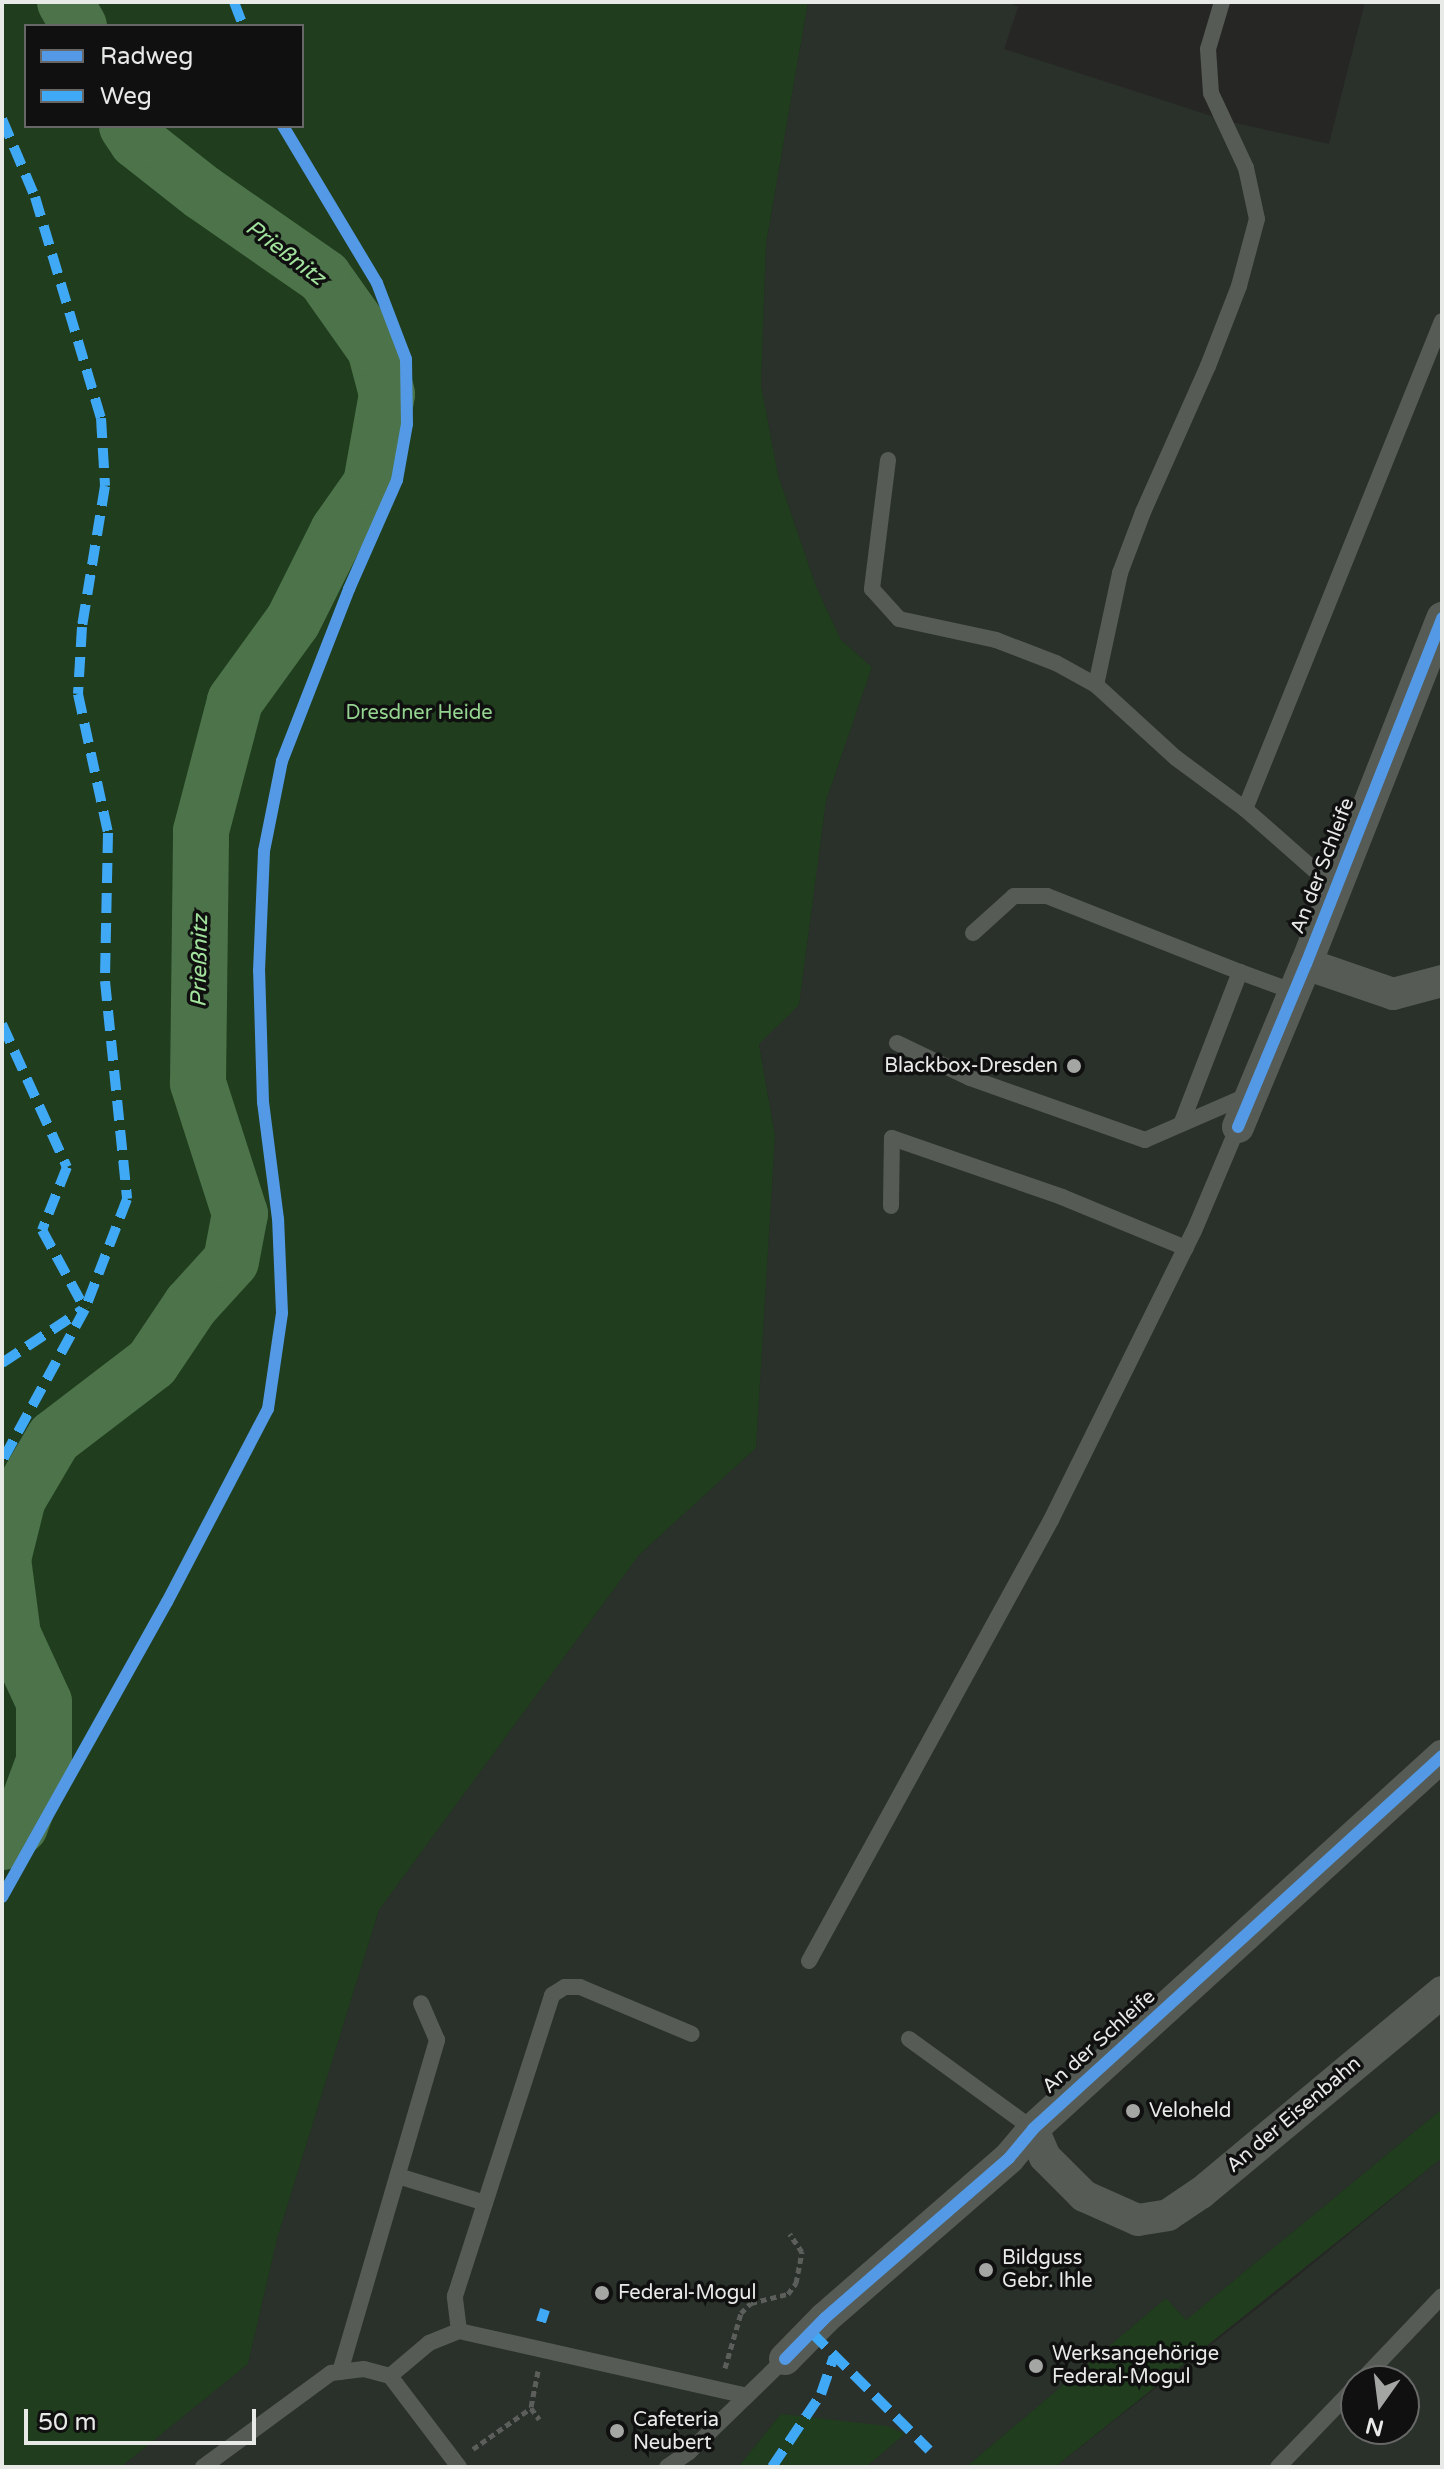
<!DOCTYPE html>
<meta charset="utf-8">
<style>
body{margin:0}
#map{position:relative;width:1444px;height:2469px;overflow:hidden;background:#262725;font-family:"Varela Round",sans-serif}
div>[style]{position:absolute}
.built>*{inset:0;background:#2a312a}
.green>*{inset:0;background:#203d1e}
.river>*{height:56px;margin:-28px;padding:0 28px;transform-origin:28px;border-radius:28px;background:#4c7349}
.path>*{height:5px;margin-top:-2.5px;transform-origin:0;background:repeating-linear-gradient(90deg,#5b5e5a 0 6px,transparent 0 10px)}
.service>*{height:16px;margin:-8px;padding:0 8px;transform-origin:8px;border-radius:8px;background:#565c55}
.minor>*{height:32px;margin:-16px;padding:0 16px;transform-origin:16px;border-radius:16px;background:#565c55}
.quiet>*{height:10px;margin-top:-5px;transform-origin:0;background:repeating-linear-gradient(90deg,#3fa9f5 0 20px,transparent 0 30px)}
.cycleway>*{height:12px;margin:-6px;padding:0 6px;transform-origin:6px;border-radius:6px;background:#5399e6}
.dots>*{width:22px;height:22px;translate:-50% -50%;box-sizing:border-box;border:4px solid #0f100f;border-radius:50%}
span{translate:-50% -50%;white-space:nowrap;text-align:center;line-height:1.15;-webkit-text-stroke:7px #0f100f;paint-order:stroke}
.park-label{font-size:20px;color:#95d490}
.street-label{font-size:20px;color:#e8eae8}
.poi-label{font-size:20px;color:#e8eae8}
.right{translate:-100% -50%;text-align:right}
.left{translate:0 -50%;text-align:left}
.water-label{font-size:22px;color:#a2e29d;font-style:italic}
.frame{position:absolute;inset:0;border:4px solid #e8eae8;pointer-events:none}
.legend{position:absolute;left:24px;top:24px;width:280px;height:104px;box-sizing:border-box;background:#0f100f;border:2px solid #666766;margin:0;padding:10px 14px;list-style:none;font-size:24px;color:#e8eae8}
.legend li{display:flex;align-items:center;gap:16px;height:40px}
.legend b{width:40px;border:2px solid #666766}
.north{position:absolute;left:1340px;top:2365px;width:80px;height:80px;box-sizing:border-box;background:#0f100f;border:2px solid #666766;border-radius:50%;rotate:194deg;font-size:22px;font-weight:700;line-height:32px;text-align:center;color:#e8eae8}
.north::after{content:'';display:block;margin:auto;width:28px;height:36px;background:#a4a6a4;clip-path:polygon(50% 0,100% 100%,50% 72%,0 100%)}
.scale{position:absolute;left:24px;top:2409px;width:232px;height:36px;box-sizing:border-box;border:4px solid #e8eae8;border-top:0;padding-left:10px;font-size:24px;line-height:28px;white-space:nowrap;color:#e8eae8;-webkit-text-stroke:6px #0f100f;paint-order:stroke}
</style>
<div id="map">
<div class="built">
<div style="clip-path:polygon(808px 2px,1007px 2px,1018px 7px,1004px 49px,1227px 121px,1329px 144px,1365px 2px,1442px 2px,1442px 2109px,1186px 2320px,1166px 2298px,966px 2467px,866px 2467px,904px 2435px,781px 2414px,738px 2467px,121px 2467px,248px 2364px,277px 2239px,379px 1910px,639px 1555px,756px 1448px,775px 1136px,759px 1043px,799px 1005px,826px 801px,872px 667px,841px 640px,816px 586px,778px 475px,761px 385px,766px 245px)"></div>
<div style="clip-path:polygon(evenodd,1442px 2158px,1442px 2467px,1055px 2467px,1281px 2290px,1442px 2158px,1356px 2381px,1404px 2381px,1404px 2429px,1356px 2429px,1356px 2381px)"></div>
</div>
<div class="green">
<div style="clip-path:polygon(evenodd,2px 2px,808px 2px,766px 244px,761px 385px,778px 475px,816px 586px,841px 640px,872px 667px,826px 801px,799px 1005px,759px 1044px,775px 1136px,756px 1448px,639px 1555px,379px 1910px,277px 2239px,248px 2364px,121px 2467px,2px 2467px,2px 2px,26px 26px,302px 26px,302px 126px,26px 126px,26px 26px)"></div>
<div style="clip-path:polygon(1442px 2109px,1442px 2158px,1055px 2467px,966px 2467px,1166px 2298px,1186px 2320px)"></div>
<div style="clip-path:polygon(781px 2414px,887px 2426px,905px 2434px,866px 2467px,738px 2467px)"></div>
</div>
<div class="river">
<div style="left:65px;top:2px;width:28px;rotate:60deg"></div>
<div style="left:2px;top:1842px;width:24px;rotate:-42deg"></div>
<div style="left:20px;top:1826px;width:69px;rotate:-69.7deg"></div>
<div style="left:44px;top:1761px;width:59px;rotate:-90deg"></div>
<div style="left:44px;top:1702px;width:74px;rotate:-114.8deg"></div>
<div style="left:13px;top:1635px;width:77px;rotate:-97.5deg"></div>
<div style="left:3px;top:1559px;width:62px;rotate:-76deg"></div>
<div style="left:18px;top:1499px;width:71px;rotate:-59.5deg"></div>
<div style="left:54px;top:1438px;width:123px;rotate:-37.4deg"></div>
<div style="left:152px;top:1363px;width:70px;rotate:-56.1deg"></div>
<div style="left:191px;top:1305px;width:59px;rotate:-47.7deg"></div>
<div style="left:231px;top:1261px;width:48px;rotate:-79.2deg"></div>
<div style="left:240px;top:1214px;width:138px;rotate:-107.8deg"></div>
<div style="left:198px;top:1083px;width:252px;rotate:-89.3deg"></div>
<div style="left:201px;top:831px;width:134px;rotate:-75.3deg"></div>
<div style="left:235px;top:701px;width:99px;rotate:-54.1deg"></div>
<div style="left:293px;top:621px;width:101px;rotate:-63.4deg"></div>
<div style="left:338px;top:531px;width:57px;rotate:-54.9deg"></div>
<div style="left:371px;top:484px;width:91px;rotate:-79.9deg"></div>
<div style="left:387px;top:394px;width:47px;rotate:-104.9deg"></div>
<div style="left:375px;top:349px;width:88px;rotate:-125.3deg"></div>
<div style="left:324px;top:277px;width:147px;rotate:-145.2deg"></div>
<div style="left:203px;top:193px;width:84px;rotate:-141.8deg"></div>
<div style="left:137px;top:141px;width:18px;rotate:-124deg"></div>
</div>
<div class="path">
<div style="left:725px;top:2368px;width:57px;rotate:-73.8deg"></div>
<div style="left:741px;top:2313px;width:14px;rotate:-45deg"></div>
<div style="left:751px;top:2303px;width:38px;rotate:-14deg"></div>
<div style="left:788px;top:2294px;width:14px;rotate:-54deg"></div>
<div style="left:796px;top:2283px;width:32px;rotate:-79deg"></div>
<div style="left:802px;top:2252px;width:22px;rotate:-124deg"></div>
<div style="left:538px;top:2371px;width:38px;rotate:101deg"></div>
<div style="left:531px;top:2408px;width:14px;rotate:54deg"></div>
<div style="left:473px;top:2449px;width:71px;rotate:-35.3deg"></div>
</div>
<div class="service">
<div style="left:888px;top:460px;width:130px;rotate:97.1deg"></div>
<div style="left:872px;top:589px;width:40px;rotate:48deg"></div>
<div style="left:899px;top:619px;width:99px;rotate:12.2deg"></div>
<div style="left:996px;top:640px;width:64px;rotate:21deg"></div>
<div style="left:1056px;top:663px;width:46px;rotate:28.8deg"></div>
<div style="left:1096px;top:685px;width:108px;rotate:42.4deg"></div>
<div style="left:1176px;top:758px;width:86px;rotate:36.5deg"></div>
<div style="left:1245px;top:809px;width:98px;rotate:41.3deg"></div>
<div style="left:1319px;top:874px;width:25px;rotate:56deg"></div>
<div style="left:1096px;top:685px;width:115px;rotate:-77.9deg"></div>
<div style="left:1120px;top:573px;width:65px;rotate:-69.3deg"></div>
<div style="left:1143px;top:512px;width:160px;rotate:-66deg"></div>
<div style="left:1208px;top:366px;width:86px;rotate:-68.8deg"></div>
<div style="left:1239px;top:286px;width:69px;rotate:-75deg"></div>
<div style="left:1257px;top:219px;width:52px;rotate:-102.2deg"></div>
<div style="left:1246px;top:168px;width:83px;rotate:-115deg"></div>
<div style="left:1211px;top:93px;width:44px;rotate:-93.9deg"></div>
<div style="left:1208px;top:49px;width:49px;rotate:-73.4deg"></div>
<div style="left:1245px;top:809px;width:526px;rotate:-68.02deg"></div>
<div style="left:973px;top:933px;width:55px;rotate:-42.1deg"></div>
<div style="left:1014px;top:896px;width:33px"></div>
<div style="left:1047px;top:896px;width:207px;rotate:21.5deg"></div>
<div style="left:897px;top:1043px;width:81px;rotate:25.6deg"></div>
<div style="left:970px;top:1078px;width:186px;rotate:19.5deg"></div>
<div style="left:1145px;top:1140px;width:116px;rotate:-23.5deg"></div>
<div style="left:1182px;top:1122px;width:161px;rotate:-68.9deg"></div>
<div style="left:1240px;top:972px;width:59px;rotate:20deg"></div>
<div style="left:891px;top:1206px;width:68px;rotate:-89.2deg"></div>
<div style="left:892px;top:1138px;width:180px;rotate:19.1deg"></div>
<div style="left:1062px;top:1197px;width:134px;rotate:22.4deg"></div>
<div style="left:809px;top:1961px;width:503px;rotate:-61.24deg"></div>
<div style="left:1051px;top:1520px;width:322px;rotate:-63.7deg"></div>
<div style="left:1194px;top:1231px;width:113px;rotate:-67.1deg"></div>
<div style="left:909px;top:2039px;width:153px;rotate:36deg"></div>
<div style="left:398px;top:2176px;width:91px;rotate:17.2deg"></div>
<div style="left:459px;top:2331px;width:35px;rotate:-97deg"></div>
<div style="left:455px;top:2296px;width:316px;rotate:-72.1deg"></div>
<div style="left:552px;top:1995px;width:15px;rotate:-32deg"></div>
<div style="left:565px;top:1987px;width:15px"></div>
<div style="left:580px;top:1987px;width:121px;rotate:22.8deg"></div>
<div style="left:340px;top:2372px;width:346px;rotate:-73.7deg"></div>
<div style="left:437px;top:2040px;width:40px;rotate:-113.4deg"></div>
<div style="left:390px;top:2376px;width:51px;rotate:-40.2deg"></div>
<div style="left:429px;top:2343px;width:32px;rotate:-22deg"></div>
<div style="left:459px;top:2331px;width:295px;rotate:12.7deg"></div>
<div style="left:1361px;top:2381px;width:117px;rotate:-46.4deg"></div>
<div style="left:203px;top:2467px;width:159px;rotate:-36.3deg"></div>
<div style="left:331px;top:2373px;width:33px;rotate:-7deg"></div>
<div style="left:364px;top:2369px;width:27px;rotate:15deg"></div>
<div style="left:390px;top:2376px;width:114px;rotate:52.8deg"></div>
<div style="left:667px;top:2467px;width:27px;rotate:-34deg"></div>
<div style="left:689px;top:2452px;width:134px;rotate:-44.1deg"></div>
<div style="left:1278px;top:2467px;width:112px;rotate:-46.1deg"></div>
</div>
<div class="minor">
<div style="left:1306px;top:964px;width:92px;rotate:19deg"></div>
<div style="left:1393px;top:994px;width:51px;rotate:-14.9deg"></div>
<div style="left:1238px;top:1127px;width:177px;rotate:-67.4deg"></div>
<div style="left:1306px;top:964px;width:372px;rotate:-68.5deg"></div>
<div style="left:1033px;top:2129px;width:30px;rotate:67deg"></div>
<div style="left:1045px;top:2157px;width:55px;rotate:45deg"></div>
<div style="left:1084px;top:2196px;width:59px;rotate:24deg"></div>
<div style="left:1138px;top:2220px;width:30px;rotate:-9deg"></div>
<div style="left:1168px;top:2215px;width:40px;rotate:-34deg"></div>
<div style="left:1201px;top:2193px;width:314px;rotate:-39.8deg"></div>
<div style="left:785px;top:2359px;width:57px;rotate:-45.7deg"></div>
<div style="left:825px;top:2318px;width:244px;rotate:-41deg"></div>
<div style="left:1009px;top:2158px;width:38px;rotate:-50deg"></div>
<div style="left:1033px;top:2129px;width:554px;rotate:-42.36deg"></div>
</div>
<div class="quiet">
<div style="left:234px;top:2px;width:26px;rotate:69deg"></div>
<div style="left:2px;top:119px;width:85px;rotate:67.1deg"></div>
<div style="left:35px;top:197px;width:231px;rotate:73.4deg"></div>
<div style="left:101px;top:418px;width:68px;rotate:86.6deg"></div>
<div style="left:105px;top:486px;width:143px;rotate:99.3deg"></div>
<div style="left:82px;top:627px;width:67px;rotate:93.4deg"></div>
<div style="left:78px;top:694px;width:142px;rotate:77.8deg"></div>
<div style="left:108px;top:833px;width:148px;rotate:91.2deg"></div>
<div style="left:105px;top:981px;width:219px;rotate:84.2deg"></div>
<div style="left:127px;top:1199px;width:118px;rotate:110.9deg"></div>
<div style="left:85px;top:1309px;width:173px;rotate:118.6deg"></div>
<div style="left:2px;top:1024px;width:157px;rotate:65.6deg"></div>
<div style="left:67px;top:1167px;width:68px;rotate:111.6deg"></div>
<div style="left:42px;top:1230px;width:90px;rotate:61.4deg"></div>
<div style="left:2px;top:1363px;width:96px;rotate:-33.5deg"></div>
<div style="left:541px;top:2322px;width:13px;rotate:-72deg"></div>
<div style="left:811px;top:2332px;width:167px;rotate:45deg"></div>
<div style="left:772px;top:2467px;width:88px;rotate:-56.1deg"></div>
<div style="left:821px;top:2394px;width:39px;rotate:-71deg"></div>
</div>
<div class="cycleway">
<div style="left:1238px;top:1127px;width:177px;rotate:-67.4deg"></div>
<div style="left:1306px;top:964px;width:372px;rotate:-68.5deg"></div>
<div style="left:2px;top:1897px;width:338px;rotate:-60.8deg"></div>
<div style="left:167px;top:1602px;width:218px;rotate:-62.4deg"></div>
<div style="left:268px;top:1409px;width:97px;rotate:-81.7deg"></div>
<div style="left:282px;top:1313px;width:94px;rotate:-92.4deg"></div>
<div style="left:278px;top:1219px;width:118px;rotate:-97.3deg"></div>
<div style="left:263px;top:1102px;width:131px;rotate:-91.7deg"></div>
<div style="left:259px;top:971px;width:120px;rotate:-87.6deg"></div>
<div style="left:264px;top:851px;width:92px;rotate:-78.7deg"></div>
<div style="left:282px;top:761px;width:185px;rotate:-68.7deg"></div>
<div style="left:349px;top:589px;width:119px;rotate:-66.2deg"></div>
<div style="left:397px;top:480px;width:57px;rotate:-79.9deg"></div>
<div style="left:407px;top:424px;width:65px;rotate:-90.9deg"></div>
<div style="left:406px;top:359px;width:81px;rotate:-110.9deg"></div>
<div style="left:377px;top:283px;width:183px;rotate:-120.9deg"></div>
<div style="left:785px;top:2359px;width:57px;rotate:-45.7deg"></div>
<div style="left:825px;top:2318px;width:244px;rotate:-41deg"></div>
<div style="left:1009px;top:2158px;width:38px;rotate:-50deg"></div>
<div style="left:1033px;top:2129px;width:554px;rotate:-42.36deg"></div>
</div>
<div class="dots">
<div style="left:1074px;top:1066px;background:#a4a6a4"></div>
<div style="left:1133px;top:2111px;background:#a4a6a4"></div>
<div style="left:986px;top:2270px;background:#a4a6a4"></div>
<div style="left:602px;top:2293px;background:#a4a6a4"></div>
<div style="left:1036px;top:2366px;background:#a4a6a4"></div>
<div style="left:617px;top:2431px;background:#a4a6a4"></div>
</div>
<div class="park-label">
<span style="left:419px;top:713px">Dresdner Heide</span>
</div>
<div class="street-label">
<span style="left:1323px;top:866px;rotate:-69deg">An der Schleife</span>
<span style="left:1099px;top:2042px;rotate:-42deg">An der Schleife</span>
<span style="left:1294px;top:2115px;rotate:-40deg">An der Eisenbahn</span>
</div>
<div class="poi-label">
<span class="right" style="left:1058px;top:1066px">Blackbox-Dresden</span>
<span class="left" style="left:1149px;top:2111px">Veloheld</span>
<span class="left" style="left:1002px;top:2270px">Bildguss<br>Gebr. Ihle</span>
<span class="left" style="left:618px;top:2293px">Federal-Mogul</span>
<span class="left" style="left:1052px;top:2366px">Werksangehörige<br>Federal-Mogul</span>
<span class="left" style="left:633px;top:2432px">Cafeteria<br>Neubert</span>
</div>
<div class="water-label">
<span style="left:285px;top:253px;rotate:37deg">Prießnitz</span>
<span style="left:200px;top:961px;rotate:-89deg">Prießnitz</span>
</div>
<div class="frame"></div>
<ul class="legend">
<li><b style="height:10px;background:#5399e6"></b>Radweg</li>
<li><b style="height:10px;background:#3fa9f5"></b>Weg</li>
</ul>
<div class="north">N</div>
<div class="scale">50 m</div>
</div>
